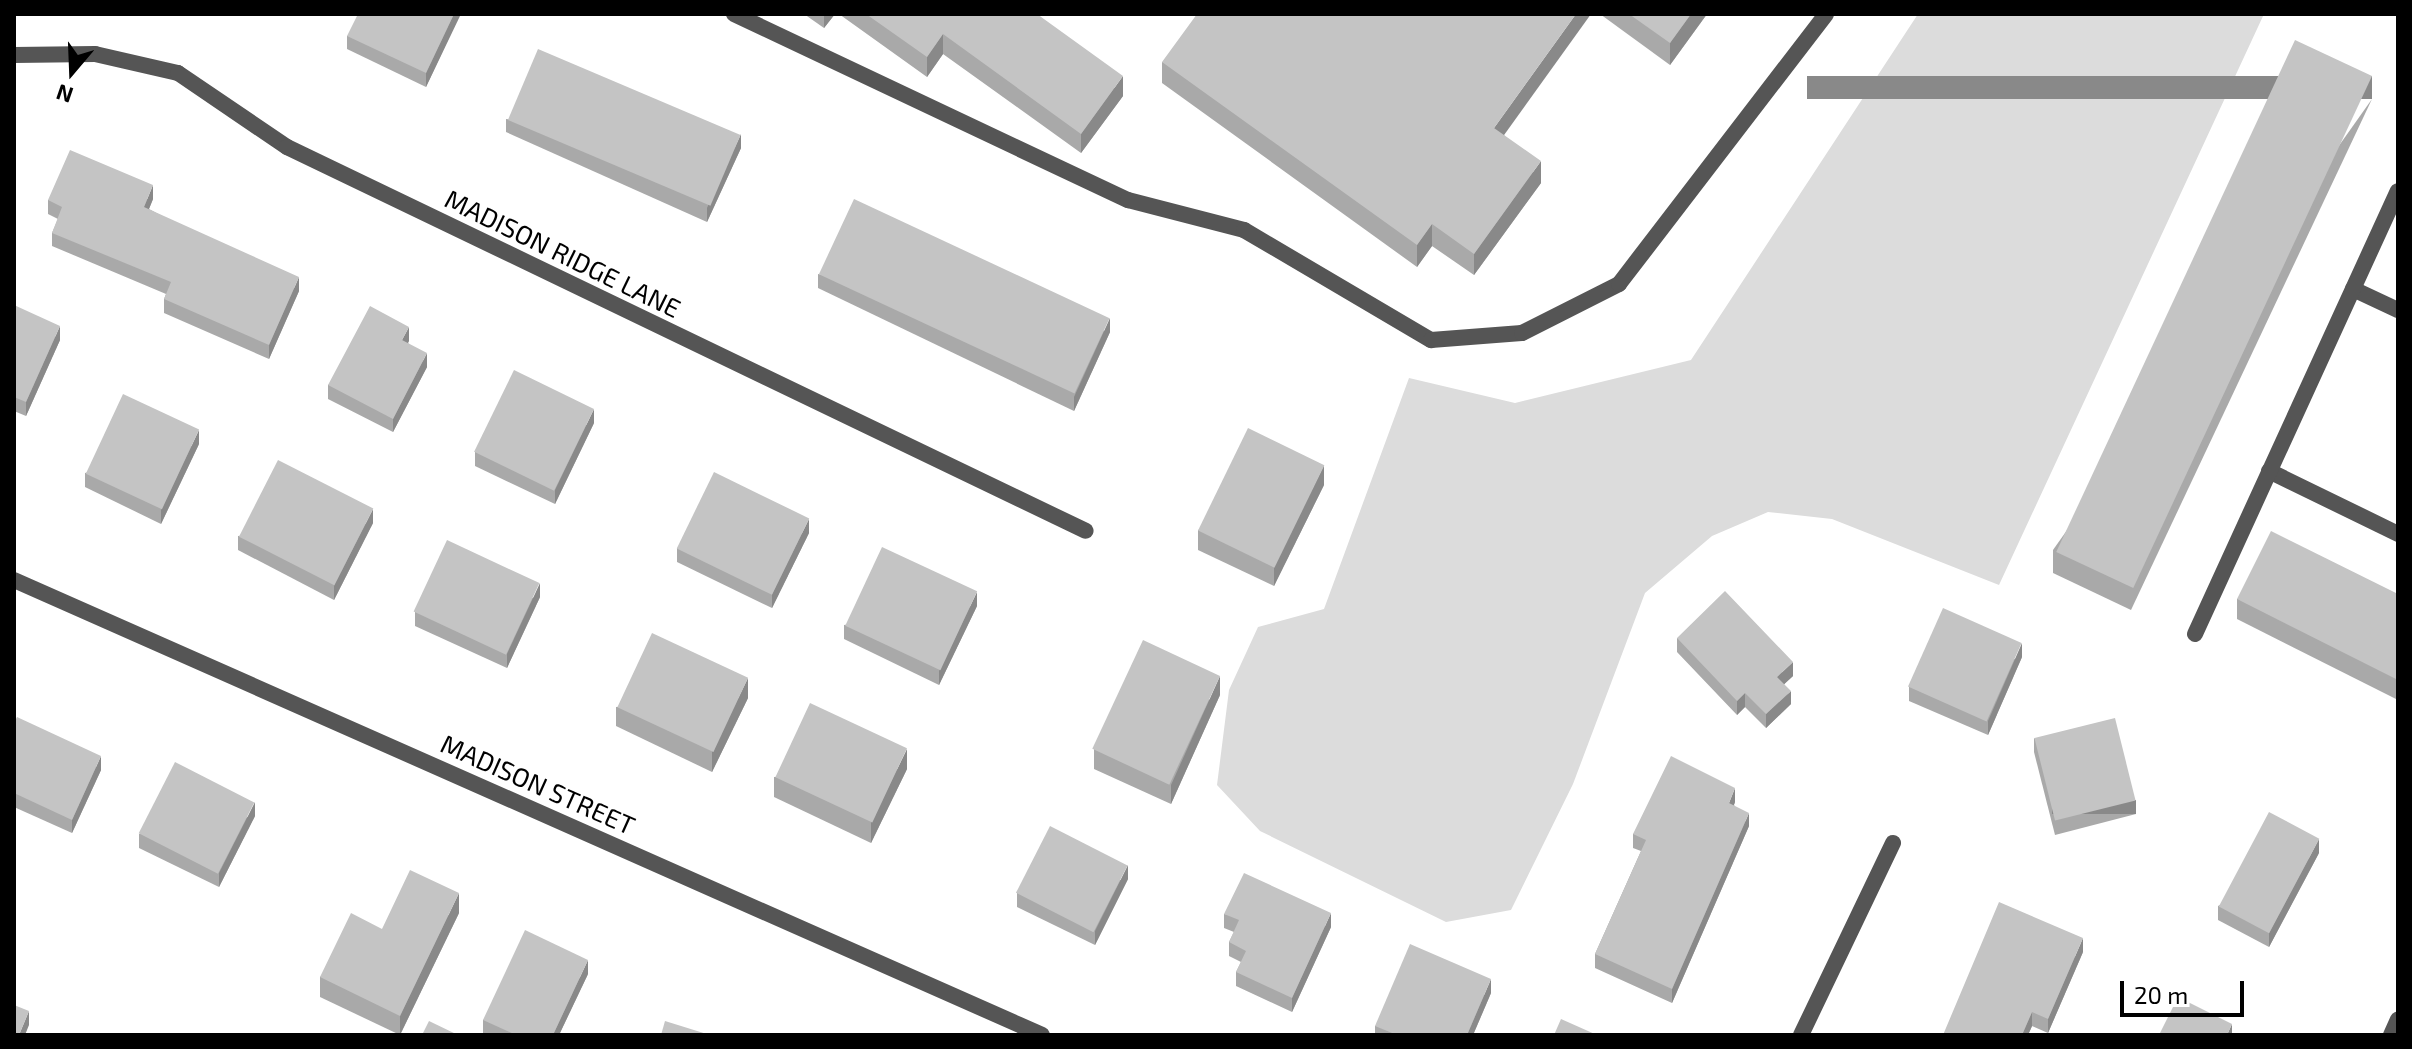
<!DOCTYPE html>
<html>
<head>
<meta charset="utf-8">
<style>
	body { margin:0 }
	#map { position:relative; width:2412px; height:1049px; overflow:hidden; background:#fff; font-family:"Exo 2",sans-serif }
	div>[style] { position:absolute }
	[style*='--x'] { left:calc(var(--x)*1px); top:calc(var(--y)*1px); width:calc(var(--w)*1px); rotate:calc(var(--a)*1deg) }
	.green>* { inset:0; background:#dcdcdc }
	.lane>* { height:16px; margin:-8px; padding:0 8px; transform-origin:8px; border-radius:8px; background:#555 }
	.street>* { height:16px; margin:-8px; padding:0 8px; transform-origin:8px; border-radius:8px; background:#555 }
	.wall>* { inset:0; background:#a9a9a9 }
	.shaded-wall>* { inset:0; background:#898989; transform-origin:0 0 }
	.building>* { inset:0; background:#c4c4c4; transform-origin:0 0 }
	span { translate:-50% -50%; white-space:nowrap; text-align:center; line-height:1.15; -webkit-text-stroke:6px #fff; paint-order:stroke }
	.street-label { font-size:26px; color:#000 }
	.frame { position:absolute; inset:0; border:16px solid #000; pointer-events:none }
	.north { position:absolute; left:32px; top:32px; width:80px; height:80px; -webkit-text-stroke:6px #fff; paint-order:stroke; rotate:199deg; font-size:22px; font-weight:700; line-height:32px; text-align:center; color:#000 }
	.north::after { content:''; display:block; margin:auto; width:28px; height:36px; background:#000; clip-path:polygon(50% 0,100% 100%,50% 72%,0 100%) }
	.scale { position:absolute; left:2120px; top:981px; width:124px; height:36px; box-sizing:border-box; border:4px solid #000; border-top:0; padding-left:10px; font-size:24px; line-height:28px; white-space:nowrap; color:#000; -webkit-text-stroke:6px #fff; paint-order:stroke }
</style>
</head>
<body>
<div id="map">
	<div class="green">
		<i style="clip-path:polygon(1918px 14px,2264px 14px,1999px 585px,1832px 519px,1768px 512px,1712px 536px,1645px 593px,1573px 784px,1511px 910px,1446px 922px,1260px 831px,1217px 785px,1229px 690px,1258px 627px,1324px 609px,1409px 378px,1515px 403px,1691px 360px)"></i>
	</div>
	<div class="lane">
		<i style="--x:734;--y:14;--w:436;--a:25.3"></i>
		<i style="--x:1128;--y:200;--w:120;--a:14.5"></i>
		<i style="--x:1244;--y:230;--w:217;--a:30.5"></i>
		<i style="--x:1431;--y:340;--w:91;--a:-4.4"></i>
		<i style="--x:1522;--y:333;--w:109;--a:-26.8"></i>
		<i style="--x:1619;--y:284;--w:340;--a:-52.5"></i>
		<i style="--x:2353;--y:289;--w:50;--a:25"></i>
		<i style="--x:2269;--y:471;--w:144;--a:26"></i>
		<i style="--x:2195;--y:634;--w:487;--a:-65.4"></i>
	</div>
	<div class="street">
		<i style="--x:14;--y:55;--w:81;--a:-0.7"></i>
		<i style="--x:95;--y:54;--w:85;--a:12.9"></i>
		<i style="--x:178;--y:73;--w:132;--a:34.2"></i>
		<i style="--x:287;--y:147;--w:886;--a:25.67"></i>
		<i style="--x:14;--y:580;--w:1124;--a:23.87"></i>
		<i style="--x:1801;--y:1035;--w:213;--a:-64.4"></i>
		<i style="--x:2391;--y:1035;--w:17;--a:-66"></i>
	</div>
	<div class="wall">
		<i style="clip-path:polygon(460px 14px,426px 87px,347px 49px,347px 36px)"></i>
		<i style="clip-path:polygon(804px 14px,835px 14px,824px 28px)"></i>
		<i style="clip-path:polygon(839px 14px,1037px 14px,1123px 96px,1081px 153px,943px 54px,927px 77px)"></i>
		<i style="clip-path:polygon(1600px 14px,1707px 14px,1670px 65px)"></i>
		<i style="clip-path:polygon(1162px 62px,1504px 135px,1541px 183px,1474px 275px,1432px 246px,1417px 267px,1162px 83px)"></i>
		<i style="clip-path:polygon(2372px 99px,2131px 610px,2053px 573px,2053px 550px)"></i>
		<i style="clip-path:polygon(506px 119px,741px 148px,707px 222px,506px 132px)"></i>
		<i style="clip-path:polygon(153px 199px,149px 209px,299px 291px,269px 359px,164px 313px,164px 299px,166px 294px,52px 246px,52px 233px,58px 219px,48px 214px,48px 200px)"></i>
		<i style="clip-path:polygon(818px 274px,1110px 332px,1074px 411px,818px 288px)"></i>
		<i style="clip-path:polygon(14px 305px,60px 340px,26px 416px,14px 411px)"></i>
		<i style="clip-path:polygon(409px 341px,408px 343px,427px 367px,393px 432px,328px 399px,328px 385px)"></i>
		<i style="clip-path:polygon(594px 423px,555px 504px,475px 466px,475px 452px)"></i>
		<i style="clip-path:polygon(199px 444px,161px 524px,85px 487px,85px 473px)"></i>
		<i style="clip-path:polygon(1324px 485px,1274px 586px,1198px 550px,1198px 530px)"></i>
		<i style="clip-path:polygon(373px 523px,334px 600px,238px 550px,238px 536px)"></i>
		<i style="clip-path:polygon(809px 533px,772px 608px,677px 562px,677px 548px)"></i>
		<i style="clip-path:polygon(2398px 594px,2398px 700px,2237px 619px,2237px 599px)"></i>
		<i style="clip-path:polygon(540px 597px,507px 668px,415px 626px,415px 612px)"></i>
		<i style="clip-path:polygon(977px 606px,939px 685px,844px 639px,844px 625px)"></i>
		<i style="clip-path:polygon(1677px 638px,1793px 676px,1784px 684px,1791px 704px,1766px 728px,1745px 707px,1737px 715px,1677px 652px)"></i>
		<i style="clip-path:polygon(2022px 657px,1988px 735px,1909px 701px,1909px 687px)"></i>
		<i style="clip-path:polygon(1220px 695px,1171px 804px,1094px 769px,1094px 749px)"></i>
		<i style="clip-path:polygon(748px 698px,712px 772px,616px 726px,616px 707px)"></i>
		<i style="clip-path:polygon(14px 723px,101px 770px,72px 833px,14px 807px)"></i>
		<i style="clip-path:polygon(2034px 738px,2136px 814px,2055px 835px,2034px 752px)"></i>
		<i style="clip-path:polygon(907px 769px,871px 843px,774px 797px,774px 777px)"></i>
		<i style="clip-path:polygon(1735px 802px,1734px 805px,1749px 826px,1672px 1003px,1595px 968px,1595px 954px,1641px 851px,1633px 848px,1633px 834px)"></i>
		<i style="clip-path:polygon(255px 816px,219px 887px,139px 848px,139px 834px)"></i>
		<i style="clip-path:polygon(2319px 853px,2269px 947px,2218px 920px,2218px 906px)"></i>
		<i style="clip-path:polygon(1128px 879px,1095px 945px,1017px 907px,1017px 893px)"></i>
		<i style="clip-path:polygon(459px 913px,400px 1035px,320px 997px,320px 977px,382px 929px)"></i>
		<i style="clip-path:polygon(1224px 914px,1331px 927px,1292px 1012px,1236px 986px,1236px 972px,1241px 962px,1229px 956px,1229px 942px,1234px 932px,1224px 928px)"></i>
		<i style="clip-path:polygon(2083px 952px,2048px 1033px,2032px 1026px,2028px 1035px,1943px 1035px)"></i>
		<i style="clip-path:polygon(588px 974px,559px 1035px,486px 1035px,483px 1034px,483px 1020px)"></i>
		<i style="clip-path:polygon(1491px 993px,1473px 1035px,1375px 1035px,1375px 1026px)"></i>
	</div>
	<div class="shaded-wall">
		<i style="clip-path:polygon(454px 14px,460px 14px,460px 16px,426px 87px,426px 73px)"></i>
		<i style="clip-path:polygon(824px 14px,835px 14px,824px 28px)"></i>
		<i style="clip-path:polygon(1576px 14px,1591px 14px,1494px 149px,1494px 128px)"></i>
		<i style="clip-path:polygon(1691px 14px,1707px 14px,1670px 65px,1670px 43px)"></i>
		<i style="clip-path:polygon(943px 34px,943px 54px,927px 77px,927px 57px)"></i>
		<i style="clip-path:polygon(1123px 76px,1123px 96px,1081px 153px,1081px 134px)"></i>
		<i style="left:2372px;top:76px;width:23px;height:565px;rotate:90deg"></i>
		<i style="clip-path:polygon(741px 134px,741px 148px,707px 222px,707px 208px)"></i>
		<i style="clip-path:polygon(1541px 161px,1541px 183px,1474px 275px,1474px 254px)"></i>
		<i style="clip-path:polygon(153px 185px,153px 199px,144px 221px,144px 207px)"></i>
		<i style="clip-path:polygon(1432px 224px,1432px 246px,1417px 267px,1417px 245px)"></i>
		<i style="clip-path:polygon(299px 277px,299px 291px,269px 359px,269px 345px)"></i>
		<i style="clip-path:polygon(1110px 318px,1110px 332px,1074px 411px,1074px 397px)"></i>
		<i style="clip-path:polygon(60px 326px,60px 340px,26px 416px,26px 402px)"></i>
		<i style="clip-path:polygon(409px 327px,409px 341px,402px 354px,402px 340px)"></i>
		<i style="clip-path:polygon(427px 353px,427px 367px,393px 432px,393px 419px)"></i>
		<i style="clip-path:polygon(594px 409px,594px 423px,555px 504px,555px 490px)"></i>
		<i style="clip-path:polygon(199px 430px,199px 444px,161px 524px,161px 510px)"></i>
		<i style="clip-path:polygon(1324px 465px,1324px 485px,1274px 586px,1274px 566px)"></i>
		<i style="clip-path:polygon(373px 509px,373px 523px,334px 600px,334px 586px)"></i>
		<i style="clip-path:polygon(809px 519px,809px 533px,772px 608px,772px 594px)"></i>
		<i style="clip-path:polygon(540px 583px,540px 597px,507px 668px,507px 654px)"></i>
		<i style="clip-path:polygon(977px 592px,977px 606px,939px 685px,939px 671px)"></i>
		<i style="clip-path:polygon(2022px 643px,2022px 657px,1988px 735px,1988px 721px)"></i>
		<i style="clip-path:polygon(1793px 662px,1793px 676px,1777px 691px,1777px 677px)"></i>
		<i style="clip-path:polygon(1220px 676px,1220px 695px,1171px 804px,1171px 785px)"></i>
		<i style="clip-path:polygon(748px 678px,748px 698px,712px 772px,712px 752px)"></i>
		<i style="clip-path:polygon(1791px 691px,1791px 704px,1766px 728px,1766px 714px)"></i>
		<i style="clip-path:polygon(1745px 693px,1745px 707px,1737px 715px,1737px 701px)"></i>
		<i style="clip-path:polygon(907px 749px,907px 769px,871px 843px,871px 823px)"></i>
		<i style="clip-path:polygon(101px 756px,101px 770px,72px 833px,72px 820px)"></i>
		<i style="clip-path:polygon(1735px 788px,1735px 802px,1729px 817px,1729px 803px)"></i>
		<i style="left:2136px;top:800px;width:14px;height:84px;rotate:90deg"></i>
		<i style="clip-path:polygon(255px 802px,255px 816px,219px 887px,219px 873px)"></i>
		<i style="clip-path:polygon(1749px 813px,1749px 826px,1672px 1003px,1672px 989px)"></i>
		<i style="clip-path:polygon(2319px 839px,2319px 853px,2269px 947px,2269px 933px)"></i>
		<i style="clip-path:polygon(1128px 865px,1128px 879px,1095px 945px,1095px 931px)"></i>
		<i style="clip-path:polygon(459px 893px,459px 913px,400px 1035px,400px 1016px)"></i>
		<i style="clip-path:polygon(1331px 913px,1331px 927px,1292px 1012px,1292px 998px)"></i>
		<i style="clip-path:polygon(2083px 938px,2083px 952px,2048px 1033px,2048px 1019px)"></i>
		<i style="clip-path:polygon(588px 960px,588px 974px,559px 1035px,553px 1035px)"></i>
		<i style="clip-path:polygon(1491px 979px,1491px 993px,1473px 1035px,1467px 1035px)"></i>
		<i style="clip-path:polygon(29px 1011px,29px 1025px,25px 1035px,19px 1035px)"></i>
		<i style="clip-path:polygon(2032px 1012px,2032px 1026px,2028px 1035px,2022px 1035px)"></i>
		<i style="clip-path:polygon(2232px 1024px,2232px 1035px,2227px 1035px)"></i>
	</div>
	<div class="building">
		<i style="clip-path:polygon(358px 14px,454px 14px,426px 73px,347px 36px)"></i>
		<i style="clip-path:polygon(866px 14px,1037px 14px,1123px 76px,1081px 134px,943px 34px,927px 57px)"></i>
		<i style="clip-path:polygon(1197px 14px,1576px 14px,1494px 128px,1541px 161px,1474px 254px,1432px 224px,1417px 245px,1162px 62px)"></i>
		<i style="clip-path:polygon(1629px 14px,1691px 14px,1670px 43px)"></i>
		<i style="left:2295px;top:40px;width:85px;height:565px;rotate:25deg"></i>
		<i style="left:538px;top:49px;width:220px;height:77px;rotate:23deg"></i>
		<i style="clip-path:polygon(70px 150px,153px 185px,144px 207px,299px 277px,269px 345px,164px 299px,171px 282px,52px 233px,62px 207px,48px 200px)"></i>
		<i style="left:854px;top:199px;width:282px;height:83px;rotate:25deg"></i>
		<i style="clip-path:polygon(14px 305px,60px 326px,26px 402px,14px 397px)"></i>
		<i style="clip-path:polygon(370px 306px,409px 327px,402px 340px,427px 353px,393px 419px,328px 385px)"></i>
		<i style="left:514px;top:370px;width:89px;height:91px;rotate:26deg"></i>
		<i style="left:123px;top:394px;width:84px;height:88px;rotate:25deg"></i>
		<i style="left:1248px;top:428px;width:85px;height:114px;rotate:26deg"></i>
		<i style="left:278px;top:460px;width:107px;height:86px;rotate:27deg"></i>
		<i style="left:714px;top:472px;width:106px;height:85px;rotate:26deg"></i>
		<i style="clip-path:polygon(2271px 531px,2398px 594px,2398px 680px,2237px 599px)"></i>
		<i style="left:447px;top:540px;width:102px;height:79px;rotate:25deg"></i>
		<i style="left:882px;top:547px;width:105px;height:87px;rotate:25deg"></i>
		<i style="clip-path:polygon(1725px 591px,1793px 662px,1777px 677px,1791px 691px,1766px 714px,1745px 693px,1737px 701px,1677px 638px)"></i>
		<i style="left:1943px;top:608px;width:86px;height:86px;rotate:24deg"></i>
		<i style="left:652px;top:633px;width:106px;height:82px;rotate:25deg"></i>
		<i style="left:1143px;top:640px;width:85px;height:120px;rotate:25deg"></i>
		<i style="left:810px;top:703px;width:107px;height:82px;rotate:25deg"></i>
		<i style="clip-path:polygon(17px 717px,101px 756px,72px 820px,14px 793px,14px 723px)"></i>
		<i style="left:2115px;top:718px;width:85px;height:83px;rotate:76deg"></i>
		<i style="clip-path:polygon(1671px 756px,1735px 788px,1729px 803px,1749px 813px,1672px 989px,1595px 954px,1646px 840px,1633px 834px)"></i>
		<i style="left:175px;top:762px;width:89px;height:80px;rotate:27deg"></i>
		<i style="left:2269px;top:812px;width:57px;height:107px;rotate:28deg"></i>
		<i style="left:1050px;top:826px;width:87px;height:75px;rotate:27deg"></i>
		<i style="clip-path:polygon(410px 870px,459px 893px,400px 1016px,320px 977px,351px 913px,382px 929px)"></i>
		<i style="clip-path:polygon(1244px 873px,1331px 913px,1292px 998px,1236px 972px,1246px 951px,1229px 942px,1239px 920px,1224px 914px)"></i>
		<i style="clip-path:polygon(1999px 902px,2083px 938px,2048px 1019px,2032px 1012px,2022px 1035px,1943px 1035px)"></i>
		<i style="clip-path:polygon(525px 930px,588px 960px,553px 1035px,516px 1035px,483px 1020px)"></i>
		<i style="clip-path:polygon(1410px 944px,1491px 979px,1467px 1035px,1397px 1035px,1375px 1026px)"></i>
		<i style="clip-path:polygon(2178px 997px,2232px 1024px,2227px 1035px,2159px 1035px)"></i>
		<i style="clip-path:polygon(14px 1005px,29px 1011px,19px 1035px,14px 1035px)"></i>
		<i style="clip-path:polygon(1561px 1019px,1597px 1035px,1554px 1035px)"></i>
		<i style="clip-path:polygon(429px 1021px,458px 1035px,422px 1035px)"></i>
		<i style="clip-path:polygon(665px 1021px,710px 1035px,661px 1035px)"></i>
	</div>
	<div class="street-label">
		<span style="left:563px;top:253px;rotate:26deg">MADISON RIDGE LANE</span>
		<span style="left:538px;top:784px;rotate:24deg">MADISON STREET</span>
	</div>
	<div class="frame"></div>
	<div class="north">N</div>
	<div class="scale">20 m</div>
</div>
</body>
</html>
